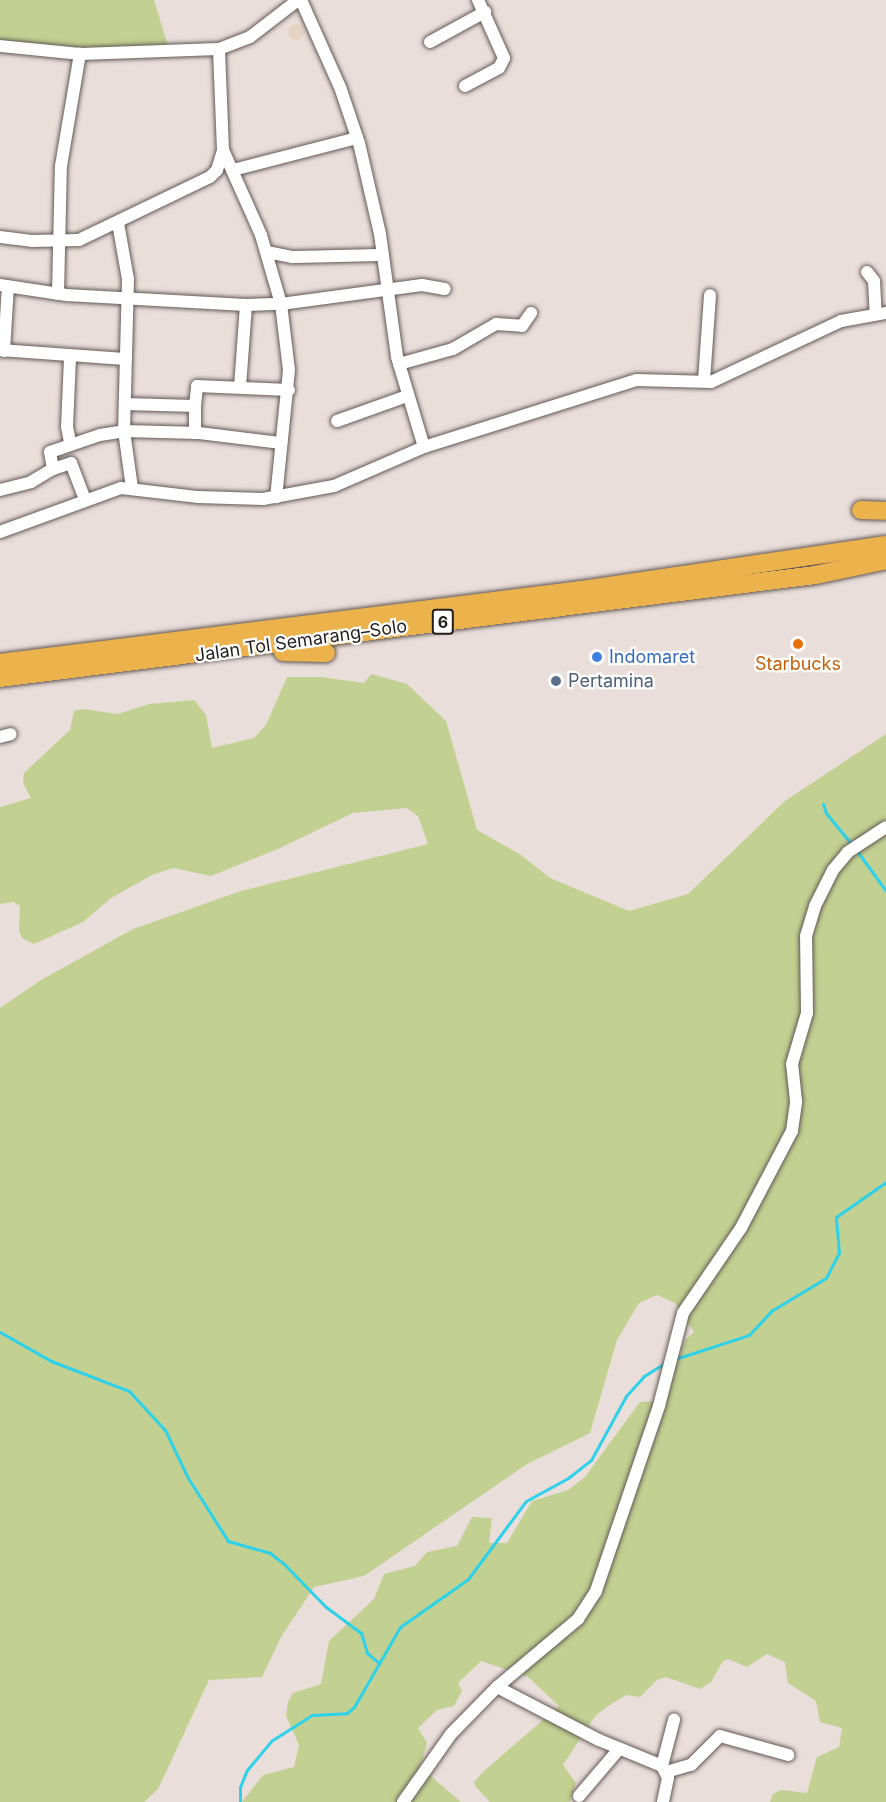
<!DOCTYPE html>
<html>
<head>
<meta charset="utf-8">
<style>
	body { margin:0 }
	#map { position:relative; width:886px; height:1802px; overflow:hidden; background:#eadeda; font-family:Inter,sans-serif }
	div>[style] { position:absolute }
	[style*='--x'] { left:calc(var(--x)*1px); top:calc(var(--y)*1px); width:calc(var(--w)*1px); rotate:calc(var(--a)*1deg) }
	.commercial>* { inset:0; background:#e6d4c3 }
	.round { border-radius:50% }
	.green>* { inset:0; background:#c2d091 }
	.stream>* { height:3px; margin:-1.5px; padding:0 1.5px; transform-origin:1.5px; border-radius:1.5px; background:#2dd2ea }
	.roads { filter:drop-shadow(0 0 2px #635955) drop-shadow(0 0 2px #635955) }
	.minor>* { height:12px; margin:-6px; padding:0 6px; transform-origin:6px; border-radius:6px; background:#fff }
	.highway>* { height:18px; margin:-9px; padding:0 9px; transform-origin:9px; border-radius:9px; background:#ecb34d }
	.dots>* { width:16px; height:16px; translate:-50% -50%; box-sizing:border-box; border:3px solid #fff; border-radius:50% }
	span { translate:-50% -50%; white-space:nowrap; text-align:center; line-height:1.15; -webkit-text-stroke:4.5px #fff; paint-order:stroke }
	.shield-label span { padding:2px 4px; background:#fff; border:2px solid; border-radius:4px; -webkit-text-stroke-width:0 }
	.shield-label { font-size:16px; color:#231e1d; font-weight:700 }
	.street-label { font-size:18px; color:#231e1d }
	.shop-label { font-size:18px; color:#366cbe }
	.left { translate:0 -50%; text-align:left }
	.food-label { font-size:18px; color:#c56008 }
	.service-label { font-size:18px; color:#4e5e75 }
</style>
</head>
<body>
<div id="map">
	<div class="commercial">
		<i class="round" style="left:288px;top:24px;width:16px;height:16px"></i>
	</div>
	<div class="green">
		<i style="clip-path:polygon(0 0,154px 0,168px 46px,84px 52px,0 45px)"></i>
		<i style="clip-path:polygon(371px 674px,407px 684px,446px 721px,477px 830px,521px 855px,550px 878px,629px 911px,688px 894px,785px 801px,886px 734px,886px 1802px,770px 1802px,773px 1794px,781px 1790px,807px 1793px,817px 1757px,839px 1747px,842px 1728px,820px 1722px,816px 1701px,788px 1683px,785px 1662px,767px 1654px,747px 1667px,728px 1659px,723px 1661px,711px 1682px,700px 1689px,666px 1677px,657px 1680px,640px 1697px,626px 1695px,608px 1706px,595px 1716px,563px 1765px,576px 1783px,570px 1802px,490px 1802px,476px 1787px,474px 1782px,483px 1772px,559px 1706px,528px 1677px,481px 1661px,458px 1683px,462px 1691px,454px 1706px,437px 1710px,418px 1728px,427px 1743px,420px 1767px,461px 1802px,242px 1802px,263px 1775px,294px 1767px,299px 1745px,286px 1716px,288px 1702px,293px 1693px,321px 1684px,329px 1641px,374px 1599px,384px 1574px,415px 1566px,427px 1552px,457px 1546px,472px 1517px,492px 1518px,489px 1543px,507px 1543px,532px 1501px,568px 1490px,585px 1477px,640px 1402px,663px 1401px,685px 1340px,694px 1332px,675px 1303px,657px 1295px,639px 1303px,617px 1340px,590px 1433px,527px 1464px,364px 1576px,314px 1587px,281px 1637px,262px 1677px,209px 1680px,158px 1789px,144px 1802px,0 1802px,0 1008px,41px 980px,133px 929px,241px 891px,428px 844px,418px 816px,407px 808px,353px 813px,280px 848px,211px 876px,173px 868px,152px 875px,111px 898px,83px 922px,34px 944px,22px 938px,19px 931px,20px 906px,13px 902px,0 904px,0 807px,31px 798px,23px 783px,24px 773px,70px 730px,74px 711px,83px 709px,118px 714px,149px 704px,194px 700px,206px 715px,212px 748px,254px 738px,266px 725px,287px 677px,321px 677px,364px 683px)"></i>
	</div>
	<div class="stream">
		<i style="--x:823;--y:804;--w:9;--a:72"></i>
		<i style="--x:826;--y:813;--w:43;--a:50.7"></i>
		<i style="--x:857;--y:851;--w:49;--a:54.1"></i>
		<i style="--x:0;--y:1332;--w:59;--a:29.6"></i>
		<i style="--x:51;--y:1361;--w:84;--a:21"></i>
		<i style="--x:129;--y:1391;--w:53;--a:47.3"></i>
		<i style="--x:165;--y:1430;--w:53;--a:64.4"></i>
		<i style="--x:188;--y:1478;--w:75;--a:57.6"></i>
		<i style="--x:228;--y:1541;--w:44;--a:15.9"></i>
		<i style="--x:270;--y:1553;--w:18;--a:38"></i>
		<i style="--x:284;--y:1564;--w:60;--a:45.7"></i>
		<i style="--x:326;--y:1607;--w:44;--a:36.6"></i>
		<i style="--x:361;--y:1633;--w:21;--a:73"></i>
		<i style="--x:367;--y:1653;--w:16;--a:40"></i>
		<i style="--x:675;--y:1359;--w:78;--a:-18"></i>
		<i style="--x:749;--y:1335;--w:33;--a:-47"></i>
		<i style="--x:771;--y:1311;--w:64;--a:-31"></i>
		<i style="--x:826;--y:1278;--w:28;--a:-63"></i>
		<i style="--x:839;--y:1253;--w:36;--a:-95"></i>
		<i style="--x:836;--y:1217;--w:61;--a:-35"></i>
		<i style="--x:240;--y:1802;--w:15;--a:-90"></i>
		<i style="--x:240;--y:1787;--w:18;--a:-68"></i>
		<i style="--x:247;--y:1770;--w:38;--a:-50"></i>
		<i style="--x:271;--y:1741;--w:49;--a:-32.4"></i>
		<i style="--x:312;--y:1715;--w:35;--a:-3"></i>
		<i style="--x:347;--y:1713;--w:9;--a:-41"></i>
		<i style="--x:354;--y:1707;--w:92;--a:-60.1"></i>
		<i style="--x:400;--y:1627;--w:83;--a:-35.2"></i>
		<i style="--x:468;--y:1579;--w:97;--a:-53.4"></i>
		<i style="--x:526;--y:1501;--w:48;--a:-28.7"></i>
		<i style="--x:568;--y:1478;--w:29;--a:-38"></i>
		<i style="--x:591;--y:1460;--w:73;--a:-61.3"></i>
		<i style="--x:626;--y:1396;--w:27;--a:-48"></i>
		<i style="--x:644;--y:1376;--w:26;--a:-32"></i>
	</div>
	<div class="roads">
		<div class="minor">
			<i style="--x:301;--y:0;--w:95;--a:65.9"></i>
			<i style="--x:340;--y:87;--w:59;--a:71.3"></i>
			<i style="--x:359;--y:143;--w:93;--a:77"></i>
			<i style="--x:380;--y:234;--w:124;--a:82.1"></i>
			<i style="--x:397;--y:357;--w:94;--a:73.3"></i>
			<i style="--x:430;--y:42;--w:63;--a:-28.6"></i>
			<i style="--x:0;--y:46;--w:80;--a:5.7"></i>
			<i style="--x:465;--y:86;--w:38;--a:-28"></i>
			<i style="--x:499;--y:68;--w:11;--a:-63"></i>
			<i style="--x:504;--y:58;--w:64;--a:-114.1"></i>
			<i style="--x:223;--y:150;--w:93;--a:65.9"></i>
			<i style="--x:261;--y:235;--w:72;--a:73.8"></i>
			<i style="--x:281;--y:304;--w:66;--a:83.1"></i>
			<i style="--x:289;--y:370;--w:128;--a:95.8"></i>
			<i style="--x:233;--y:170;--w:128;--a:-14.5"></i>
			<i style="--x:118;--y:223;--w:57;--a:79.9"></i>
			<i style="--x:128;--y:279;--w:152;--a:91.5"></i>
			<i style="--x:124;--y:431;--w:58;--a:82"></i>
			<i style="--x:0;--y:237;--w:32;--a:7"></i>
			<i style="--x:32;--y:241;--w:47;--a:-1.2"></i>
			<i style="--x:79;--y:240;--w:145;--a:-25.7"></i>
			<i style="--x:210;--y:177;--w:10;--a:-45"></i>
			<i style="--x:217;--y:170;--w:21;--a:-73"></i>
			<i style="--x:223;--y:150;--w:101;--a:-92.3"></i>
			<i style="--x:219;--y:49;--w:33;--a:-21"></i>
			<i style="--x:250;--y:37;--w:61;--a:-37.6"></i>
			<i style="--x:267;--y:252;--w:25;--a:11"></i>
			<i style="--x:292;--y:257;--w:91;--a:-1.3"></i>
			<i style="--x:867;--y:272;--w:11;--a:52"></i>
			<i style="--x:874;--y:281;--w:33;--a:87"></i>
			<i style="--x:0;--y:285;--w:67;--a:8.6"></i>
			<i style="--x:66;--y:295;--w:180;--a:3.2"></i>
			<i style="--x:246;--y:305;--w:35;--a:-2"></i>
			<i style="--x:281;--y:304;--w:142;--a:-7.7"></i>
			<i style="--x:422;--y:285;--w:23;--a:10"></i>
			<i style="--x:58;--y:294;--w:128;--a:-88.7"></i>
			<i style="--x:61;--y:166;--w:114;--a:-80.4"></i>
			<i style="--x:80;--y:54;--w:139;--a:-2.1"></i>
			<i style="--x:0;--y:350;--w:125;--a:4.1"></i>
			<i style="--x:4;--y:351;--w:65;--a:-86.5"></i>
			<i style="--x:399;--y:364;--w:56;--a:-15.5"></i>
			<i style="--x:453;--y:349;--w:50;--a:-30.2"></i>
			<i style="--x:496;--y:324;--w:26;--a:4"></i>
			<i style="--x:522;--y:326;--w:16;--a:-55"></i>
			<i style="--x:704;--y:381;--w:86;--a:-86"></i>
			<i style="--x:240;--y:387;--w:82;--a:-85.8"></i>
			<i style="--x:125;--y:404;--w:70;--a:1.6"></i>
			<i style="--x:195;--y:406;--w:20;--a:-84"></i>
			<i style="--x:197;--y:386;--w:92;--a:2.5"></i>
			<i style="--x:195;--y:406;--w:27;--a:90"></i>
			<i style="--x:337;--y:421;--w:74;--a:-19.7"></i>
			<i style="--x:70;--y:442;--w:15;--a:-101"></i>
			<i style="--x:67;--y:427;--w:70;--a:-87.5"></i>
			<i style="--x:53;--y:469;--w:19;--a:-18"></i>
			<i style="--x:71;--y:463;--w:39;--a:69"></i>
			<i style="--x:0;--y:490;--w:32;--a:-14"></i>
			<i style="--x:31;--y:482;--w:26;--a:-31"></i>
			<i style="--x:53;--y:469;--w:17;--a:-100"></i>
			<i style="--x:50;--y:452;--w:53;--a:-18.8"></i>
			<i style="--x:100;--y:435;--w:24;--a:-9"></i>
			<i style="--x:124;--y:431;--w:75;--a:1.5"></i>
			<i style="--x:199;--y:433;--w:83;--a:7"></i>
			<i style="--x:0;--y:532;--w:129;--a:-20"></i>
			<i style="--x:121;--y:488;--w:78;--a:6.7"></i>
			<i style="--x:198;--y:497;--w:65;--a:1.8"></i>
			<i style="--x:263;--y:499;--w:72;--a:-10.4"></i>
			<i style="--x:334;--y:486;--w:98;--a:-23.4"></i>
			<i style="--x:424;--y:447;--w:222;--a:-17.5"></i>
			<i style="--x:636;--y:380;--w:75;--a:1.5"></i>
			<i style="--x:711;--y:382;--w:144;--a:-25.1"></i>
			<i style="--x:841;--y:321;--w:46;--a:-10.1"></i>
			<i style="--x:0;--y:737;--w:11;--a:-15"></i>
			<i style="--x:497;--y:1687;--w:115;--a:27.5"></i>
			<i style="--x:599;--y:1740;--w:68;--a:22.4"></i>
			<i style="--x:662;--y:1766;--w:13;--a:63"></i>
			<i style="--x:668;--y:1778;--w:25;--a:102"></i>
			<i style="--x:662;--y:1766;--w:48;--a:-75.4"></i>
			<i style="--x:666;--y:1772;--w:26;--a:-16"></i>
			<i style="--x:691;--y:1765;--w:41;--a:-45"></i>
			<i style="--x:720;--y:1736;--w:71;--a:15.6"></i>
			<i style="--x:579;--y:1796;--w:62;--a:-49.6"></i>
			<i style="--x:403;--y:1802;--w:83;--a:-54.8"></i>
			<i style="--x:451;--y:1734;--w:66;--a:-45.6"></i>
			<i style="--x:497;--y:1687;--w:106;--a:-40"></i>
			<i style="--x:578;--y:1619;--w:33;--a:-57"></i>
			<i style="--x:596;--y:1591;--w:195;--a:-71.2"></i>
			<i style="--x:659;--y:1406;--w:96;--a:-75.5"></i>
			<i style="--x:683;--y:1313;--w:103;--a:-55.7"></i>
			<i style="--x:741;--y:1228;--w:110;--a:-62.3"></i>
			<i style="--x:792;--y:1131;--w:30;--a:-82"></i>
			<i style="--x:796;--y:1101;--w:37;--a:-96"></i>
			<i style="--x:792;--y:1064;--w:53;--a:-73.6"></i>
			<i style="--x:807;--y:1013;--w:77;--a:-90.7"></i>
			<i style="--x:806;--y:936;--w:31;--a:-73"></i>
			<i style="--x:815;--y:906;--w:40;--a:-63.4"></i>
			<i style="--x:833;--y:870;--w:23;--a:-50"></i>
			<i style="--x:848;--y:852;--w:45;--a:-33.3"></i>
		</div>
		<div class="highway">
			<i style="--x:861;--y:510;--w:25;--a:2"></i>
			<i style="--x:283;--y:652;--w:43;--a:1.3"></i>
			<i style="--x:0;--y:663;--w:586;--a:-7.16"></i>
			<i style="--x:581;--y:590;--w:308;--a:-8.4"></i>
			<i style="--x:0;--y:678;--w:821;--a:-7.2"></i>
			<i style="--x:815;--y:575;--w:73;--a:-11.9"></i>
		</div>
	</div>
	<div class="dots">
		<i style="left:798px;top:644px;background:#e8710a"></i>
		<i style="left:597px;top:657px;background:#3f7fe0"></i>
		<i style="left:556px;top:681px;background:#5c6f8a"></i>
	</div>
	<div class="shield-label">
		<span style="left:443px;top:622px">6</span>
	</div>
	<div class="street-label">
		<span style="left:301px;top:641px;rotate:-8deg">Jalan Tol Semarang–Solo</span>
	</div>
	<div class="shop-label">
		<span class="left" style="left:609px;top:657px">Indomaret</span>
	</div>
	<div class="food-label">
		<span style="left:798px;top:664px">Starbucks</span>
	</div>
	<div class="service-label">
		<span class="left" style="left:568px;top:681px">Pertamina</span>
	</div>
</div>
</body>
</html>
